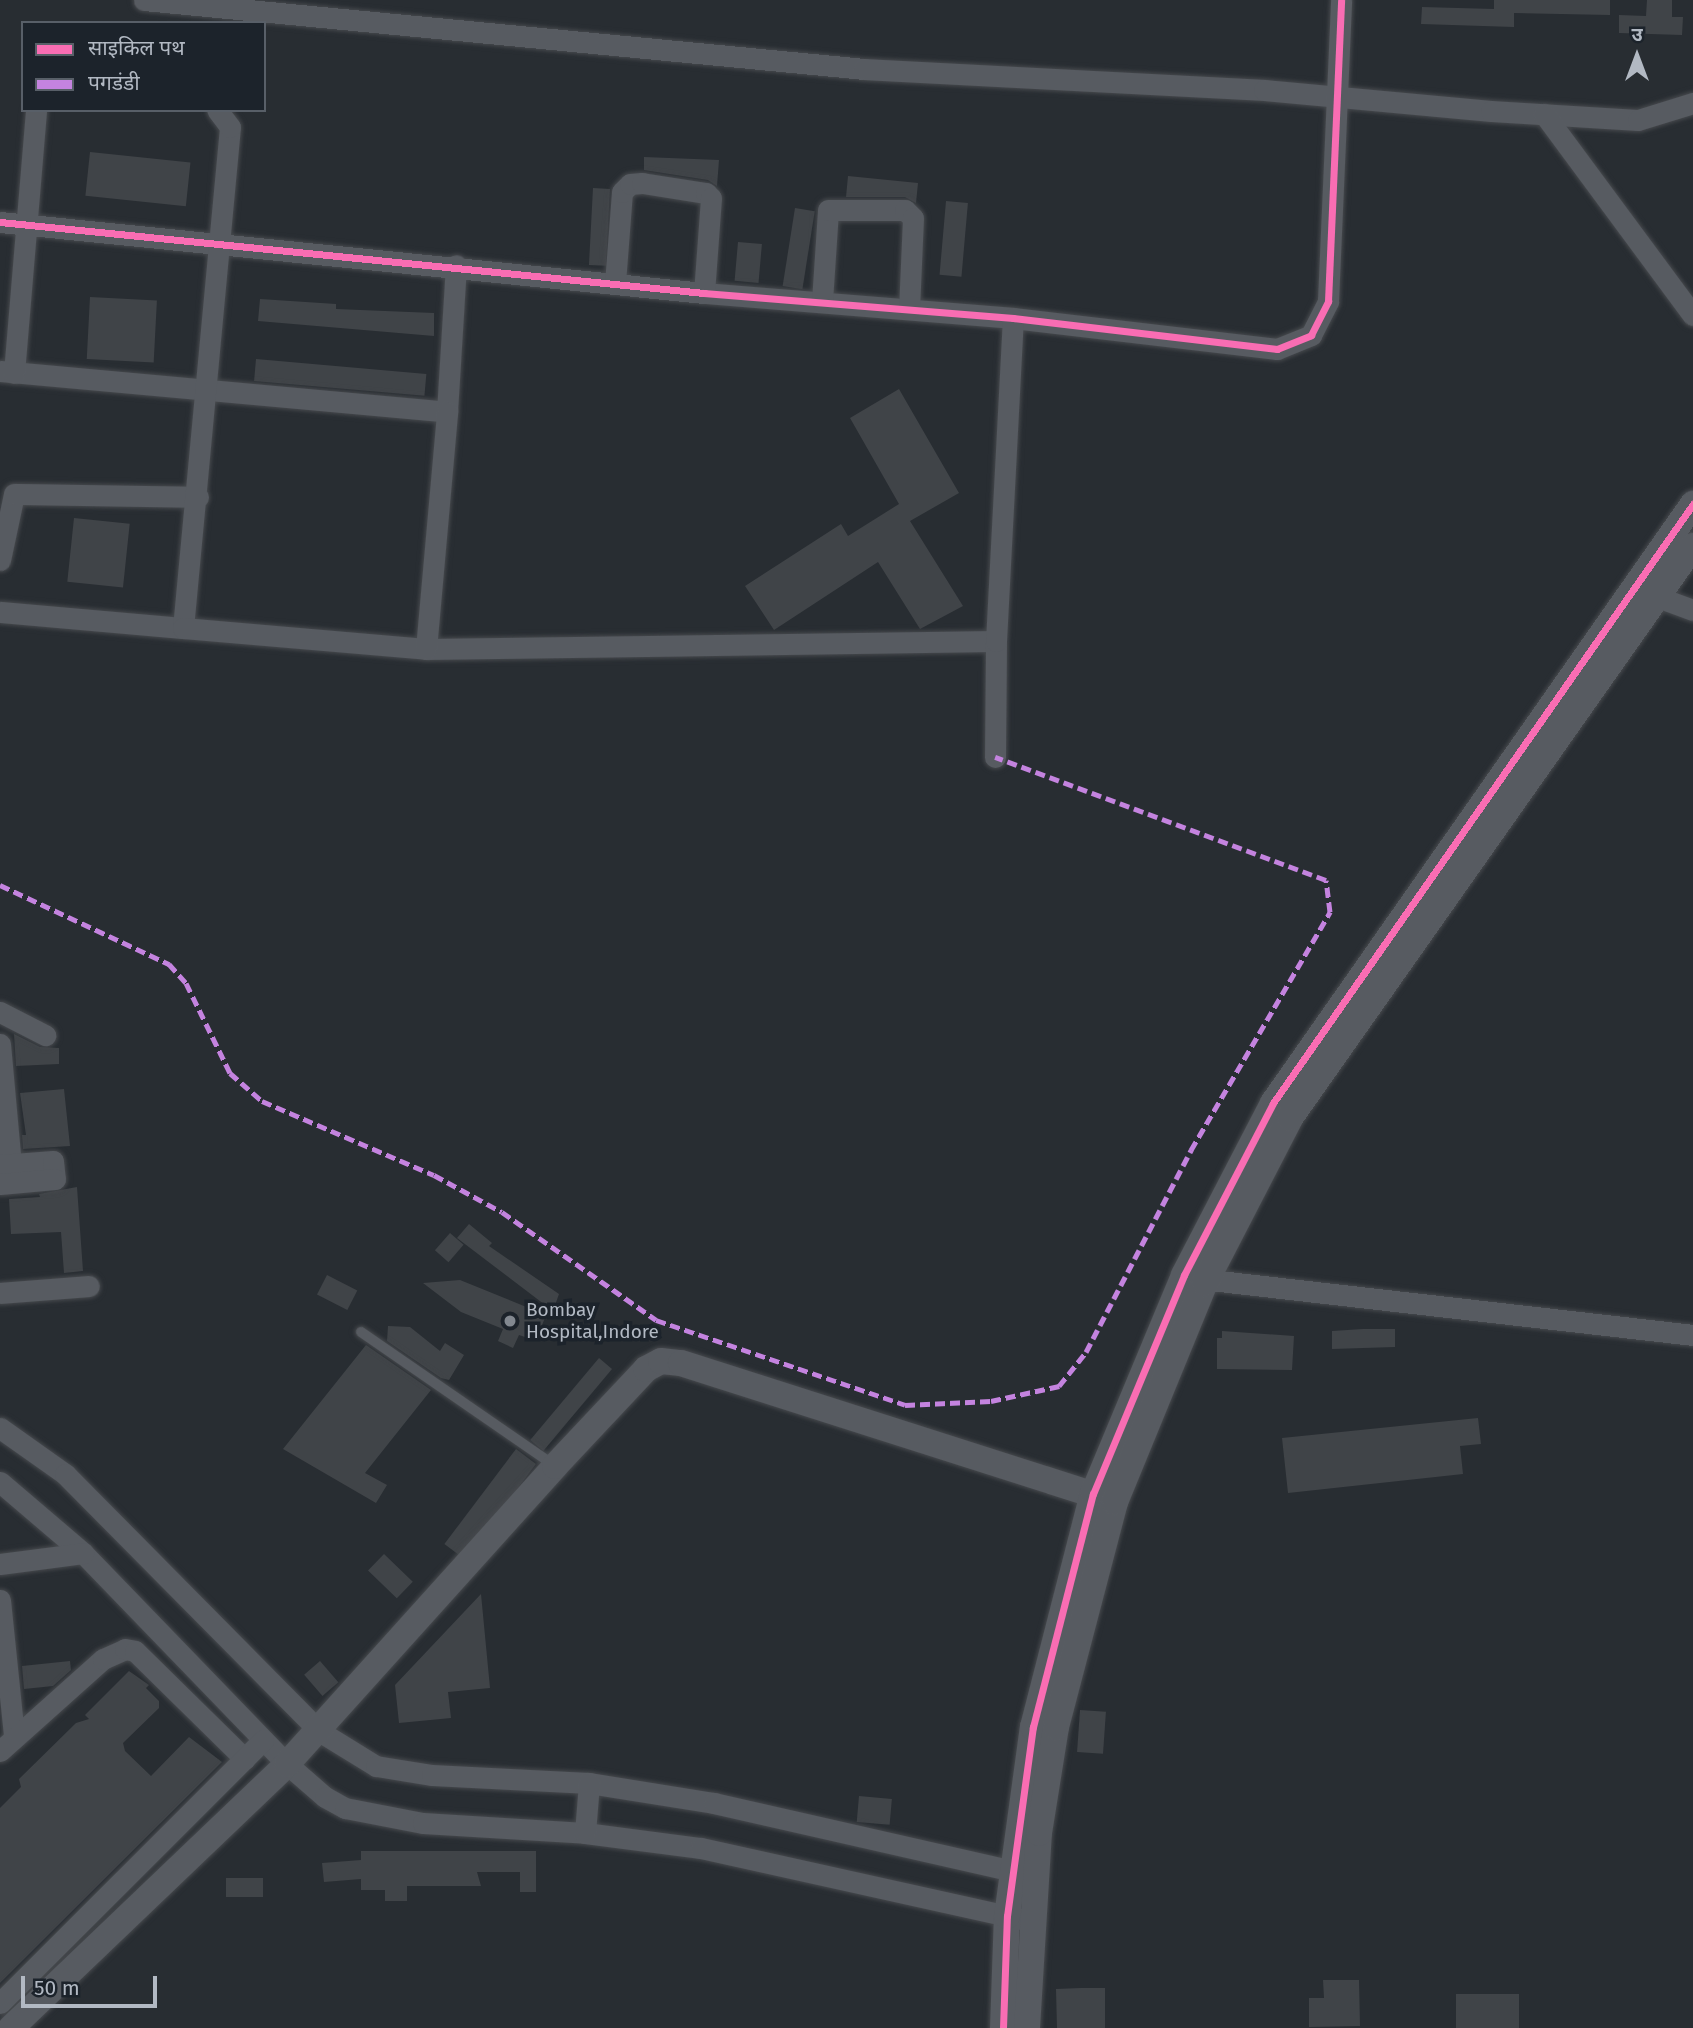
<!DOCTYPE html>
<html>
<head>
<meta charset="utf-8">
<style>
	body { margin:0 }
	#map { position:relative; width:1693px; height:2028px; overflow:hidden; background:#282d32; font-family:"Fira Sans","Noto Sans Devanagari",sans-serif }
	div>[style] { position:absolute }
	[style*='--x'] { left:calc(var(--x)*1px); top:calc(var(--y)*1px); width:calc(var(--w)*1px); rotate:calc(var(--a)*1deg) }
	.building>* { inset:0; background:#404448; transform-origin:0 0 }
	.roads { filter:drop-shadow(0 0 2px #46494d) drop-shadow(0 0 2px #46494d) }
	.service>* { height:10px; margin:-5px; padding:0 5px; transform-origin:5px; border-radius:5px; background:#575b61 }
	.minor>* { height:21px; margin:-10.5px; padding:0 10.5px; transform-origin:10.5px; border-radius:10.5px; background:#575b61 }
	.tertiary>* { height:26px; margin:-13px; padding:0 13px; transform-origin:13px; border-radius:13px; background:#575b61 }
	.quiet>* { height:5px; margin-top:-2.5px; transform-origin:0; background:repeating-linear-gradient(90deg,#c483df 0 10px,transparent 0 15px) }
	.cycleway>* { height:7px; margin:-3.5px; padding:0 3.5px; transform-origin:3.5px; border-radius:3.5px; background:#f96db3 }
	.dots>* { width:19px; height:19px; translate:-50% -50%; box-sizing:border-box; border:4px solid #1c232b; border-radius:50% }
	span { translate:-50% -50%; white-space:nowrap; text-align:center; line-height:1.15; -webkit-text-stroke:7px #1c232b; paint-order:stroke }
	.poi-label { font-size:19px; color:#b2b9c3 }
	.left { translate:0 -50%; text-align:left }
	.legend { position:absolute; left:21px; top:21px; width:245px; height:91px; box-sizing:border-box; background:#1c232b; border:2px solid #585f68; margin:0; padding:9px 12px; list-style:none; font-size:21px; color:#b2b9c3 }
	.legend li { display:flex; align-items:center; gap:14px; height:35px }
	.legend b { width:35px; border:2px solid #585f68 }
	.north { position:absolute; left:1602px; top:21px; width:70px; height:70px; -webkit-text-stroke:5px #1c232b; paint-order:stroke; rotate:0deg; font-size:19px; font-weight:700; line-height:28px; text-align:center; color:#b2b9c3 }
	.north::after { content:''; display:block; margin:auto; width:24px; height:32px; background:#b2b9c3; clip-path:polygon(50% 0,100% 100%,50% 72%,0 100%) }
	.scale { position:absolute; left:21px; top:1976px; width:136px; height:32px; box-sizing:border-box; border:4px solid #b2b9c3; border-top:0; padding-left:9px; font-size:21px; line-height:24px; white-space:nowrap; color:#b2b9c3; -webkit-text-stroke:5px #1c232b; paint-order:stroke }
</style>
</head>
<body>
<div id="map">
	<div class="building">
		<i style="clip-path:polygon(1494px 0,1610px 0,1610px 15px,1514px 13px,1514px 27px,1421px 24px,1422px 7px,1494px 9px)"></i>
		<i style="clip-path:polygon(1647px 0,1672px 0,1672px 17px,1683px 17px,1682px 35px,1619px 33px,1619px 15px,1646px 16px)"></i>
		<i style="left:90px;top:152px;width:101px;height:44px;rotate:6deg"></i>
		<i style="clip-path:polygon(644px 157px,719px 160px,717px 186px,708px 180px,644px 170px)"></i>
		<i style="clip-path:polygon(848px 176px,918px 183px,916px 203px,905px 197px,846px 197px)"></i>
		<i style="left:593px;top:188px;width:17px;height:77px;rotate:3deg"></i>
		<i style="left:946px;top:201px;width:22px;height:74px;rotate:5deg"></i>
		<i style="left:795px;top:208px;width:20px;height:79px;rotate:9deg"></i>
		<i style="left:738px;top:242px;width:24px;height:39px;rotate:5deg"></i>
		<i style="left:90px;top:297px;width:67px;height:62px;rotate:3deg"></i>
		<i style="clip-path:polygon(260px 299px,336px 304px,336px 309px,434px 313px,434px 336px,258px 321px)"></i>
		<i style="left:256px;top:359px;width:171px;height:22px;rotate:5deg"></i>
		<i style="clip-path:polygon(899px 389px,959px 493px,910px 521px,963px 606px,920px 629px,878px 562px,774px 630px,745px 586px,841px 524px,848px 536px,899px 504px,850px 418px)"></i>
		<i style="left:74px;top:518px;width:56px;height:64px;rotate:6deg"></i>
		<i style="clip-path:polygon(14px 1034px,40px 1047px,59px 1048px,59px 1064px,16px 1066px)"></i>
		<i style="clip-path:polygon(64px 1089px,70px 1146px,23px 1149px,22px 1135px,26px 1135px,20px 1093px)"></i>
		<i style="clip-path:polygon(77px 1187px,83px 1271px,64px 1273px,61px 1232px,11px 1234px,9px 1199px,40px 1197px,39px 1194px)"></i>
		<i style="clip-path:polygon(469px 1224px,492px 1243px,489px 1246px,559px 1294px,553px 1311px,457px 1238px)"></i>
		<i style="left:450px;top:1233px;width:18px;height:23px;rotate:41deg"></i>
		<i style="left:327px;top:1275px;width:34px;height:22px;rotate:27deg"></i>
		<i style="clip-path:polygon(460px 1280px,546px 1315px,539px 1333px,531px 1330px,528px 1338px,519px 1335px,513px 1348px,498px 1341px,503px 1329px,461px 1312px,423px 1283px)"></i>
		<i style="clip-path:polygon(388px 1326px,410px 1327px,440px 1351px,445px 1343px,464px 1355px,449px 1380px,441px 1378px,387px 1341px)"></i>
		<i style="clip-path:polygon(1363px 1329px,1395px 1329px,1395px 1347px,1332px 1349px,1332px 1331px)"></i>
		<i style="clip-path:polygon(1222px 1331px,1294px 1336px,1292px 1370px,1217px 1369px,1217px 1338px,1222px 1338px)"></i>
		<i style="clip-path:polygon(366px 1345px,431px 1390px,365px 1473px,387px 1485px,376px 1503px,283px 1449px)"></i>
		<i style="left:599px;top:1358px;width:17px;height:107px;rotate:40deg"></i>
		<i style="clip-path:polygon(1478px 1418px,1481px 1444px,1460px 1446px,1463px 1474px,1288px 1493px,1282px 1438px)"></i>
		<i style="left:516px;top:1449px;width:25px;height:119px;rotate:37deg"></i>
		<i style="left:384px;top:1554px;width:40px;height:23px;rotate:44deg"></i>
		<i style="clip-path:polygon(481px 1594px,490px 1688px,448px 1692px,451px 1718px,399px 1723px,395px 1685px)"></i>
		<i style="clip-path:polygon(70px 1661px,71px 1670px,53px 1686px,24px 1689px,22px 1666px)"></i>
		<i style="left:320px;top:1661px;width:28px;height:21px;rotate:49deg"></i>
		<i style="clip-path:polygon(129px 1671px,149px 1685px,146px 1688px,159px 1701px,159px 1708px,123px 1743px,125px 1751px,151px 1776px,189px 1737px,222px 1762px,0 1983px,0 1808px,21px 1787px,19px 1779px,76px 1723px,89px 1719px,85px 1715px)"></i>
		<i style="left:1080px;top:1710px;width:26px;height:42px;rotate:4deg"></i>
		<i style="left:859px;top:1796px;width:33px;height:26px;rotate:5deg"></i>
		<i style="clip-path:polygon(361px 1851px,536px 1851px,536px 1892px,520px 1892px,520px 1872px,477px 1872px,481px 1886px,407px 1886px,407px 1901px,385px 1901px,385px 1890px,361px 1890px,361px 1879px,324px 1882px,322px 1863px,361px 1860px)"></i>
		<i style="left:263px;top:1878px;width:19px;height:37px;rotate:90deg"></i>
		<i style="clip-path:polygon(1323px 1980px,1359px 1980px,1360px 2026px,1309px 2027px,1309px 1998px,1324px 1998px)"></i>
		<i style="clip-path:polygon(1081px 1988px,1105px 1988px,1105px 2028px,1057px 2028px,1056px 1989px)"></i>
		<i style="left:1456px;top:1994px;width:63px;height:34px"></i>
	</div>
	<div class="roads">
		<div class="service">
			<i style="--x:361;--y:1332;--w:236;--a:34.6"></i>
		</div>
		<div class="minor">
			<i style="--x:144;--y:0;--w:723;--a:5.47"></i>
			<i style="--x:864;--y:69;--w:401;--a:3"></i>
			<i style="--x:1264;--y:90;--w:228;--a:5.3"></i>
			<i style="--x:1491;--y:111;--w:147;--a:3.5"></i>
			<i style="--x:1638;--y:120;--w:58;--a:-17.2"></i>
			<i style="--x:1544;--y:114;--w:250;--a:53.5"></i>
			<i style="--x:0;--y:222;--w:708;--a:5.76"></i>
			<i style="--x:704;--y:293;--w:310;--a:4.6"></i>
			<i style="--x:1013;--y:318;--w:266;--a:6.7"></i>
			<i style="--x:1277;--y:349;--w:37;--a:-22"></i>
			<i style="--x:1311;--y:335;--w:38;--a:-63"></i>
			<i style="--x:1328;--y:301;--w:301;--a:-87.5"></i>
			<i style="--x:615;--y:283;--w:91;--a:-85.6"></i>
			<i style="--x:622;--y:192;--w:11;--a:-45"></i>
			<i style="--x:630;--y:184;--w:12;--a:-5"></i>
			<i style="--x:642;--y:183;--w:65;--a:8.9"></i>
			<i style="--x:706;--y:193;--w:7;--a:45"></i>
			<i style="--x:711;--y:198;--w:95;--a:94.2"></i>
			<i style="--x:822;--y:301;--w:91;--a:-86.2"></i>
			<i style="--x:828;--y:210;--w:77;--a:0"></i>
			<i style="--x:905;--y:210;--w:11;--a:45"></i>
			<i style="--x:913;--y:218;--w:91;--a:92.5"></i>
			<i style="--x:0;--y:371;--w:449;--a:5.2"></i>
			<i style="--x:447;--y:412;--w:147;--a:-86.5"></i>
			<i style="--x:14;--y:373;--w:264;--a:-85.2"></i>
			<i style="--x:0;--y:560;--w:67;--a:-78"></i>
			<i style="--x:14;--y:494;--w:184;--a:0.9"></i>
			<i style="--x:1644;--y:592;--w:52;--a:20.2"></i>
			<i style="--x:0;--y:612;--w:184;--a:5"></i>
			<i style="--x:183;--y:628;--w:503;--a:-84.64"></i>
			<i style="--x:230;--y:127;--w:21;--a:-127"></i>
			<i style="--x:183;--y:628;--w:244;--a:4.9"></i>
			<i style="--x:426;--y:649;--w:570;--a:-0.8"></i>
			<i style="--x:426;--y:649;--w:238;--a:-84.9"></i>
			<i style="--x:995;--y:757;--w:116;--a:-89.5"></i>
			<i style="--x:996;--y:641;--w:323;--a:-87"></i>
			<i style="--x:0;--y:1012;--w:51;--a:27.1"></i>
			<i style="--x:0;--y:1044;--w:121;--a:84.8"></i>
			<i style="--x:0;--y:1165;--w:53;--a:-4.3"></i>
			<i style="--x:53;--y:1161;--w:18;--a:84"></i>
			<i style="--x:55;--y:1179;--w:55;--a:174.8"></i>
			<i style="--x:1193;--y:1278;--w:503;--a:6.5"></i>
			<i style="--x:0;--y:1293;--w:89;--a:-4.5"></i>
			<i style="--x:0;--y:1428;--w:80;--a:35.3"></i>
			<i style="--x:65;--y:1474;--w:361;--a:45.3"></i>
			<i style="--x:319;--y:1731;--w:67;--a:31.6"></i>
			<i style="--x:376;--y:1766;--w:57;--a:9.1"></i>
			<i style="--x:432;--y:1775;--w:157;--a:2.9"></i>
			<i style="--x:589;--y:1783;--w:127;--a:9.1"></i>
			<i style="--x:714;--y:1803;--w:321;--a:12.8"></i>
			<i style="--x:0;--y:1482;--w:109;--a:40.5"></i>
			<i style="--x:83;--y:1553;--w:293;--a:46"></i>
			<i style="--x:287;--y:1764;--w:50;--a:41"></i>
			<i style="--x:325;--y:1797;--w:23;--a:29"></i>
			<i style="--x:345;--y:1808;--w:79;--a:10.9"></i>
			<i style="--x:423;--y:1823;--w:162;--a:3.5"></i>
			<i style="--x:585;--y:1833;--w:117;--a:7.4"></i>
			<i style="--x:701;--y:1848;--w:329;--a:12.5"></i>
			<i style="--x:0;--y:1564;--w:84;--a:-7.5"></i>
			<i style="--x:0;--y:1600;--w:137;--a:84.1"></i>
			<i style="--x:0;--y:1751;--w:138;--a:-41.8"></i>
			<i style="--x:103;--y:1659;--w:24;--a:-24"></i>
			<i style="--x:125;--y:1649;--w:10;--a:11"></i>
			<i style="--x:135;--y:1651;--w:154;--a:44.5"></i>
			<i style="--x:585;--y:1833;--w:50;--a:-85.4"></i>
			<i style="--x:0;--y:2003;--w:372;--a:-45"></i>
		</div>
		<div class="tertiary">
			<i style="--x:11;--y:2028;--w:382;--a:-43.7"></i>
			<i style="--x:287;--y:1764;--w:401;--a:-48"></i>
			<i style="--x:555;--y:1466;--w:133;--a:-46.8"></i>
			<i style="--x:646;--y:1369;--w:17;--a:-28"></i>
			<i style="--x:661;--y:1361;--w:20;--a:6"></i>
			<i style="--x:681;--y:1363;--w:450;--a:17.7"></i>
			<i style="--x:1003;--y:2028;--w:112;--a:-88"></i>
			<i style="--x:1007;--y:1916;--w:191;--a:-82.2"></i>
			<i style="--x:1033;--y:1727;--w:241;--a:-75.6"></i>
			<i style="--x:1093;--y:1494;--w:237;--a:-67.4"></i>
			<i style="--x:1184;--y:1275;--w:194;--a:-62.6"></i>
			<i style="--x:1273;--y:1103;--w:732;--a:-54.96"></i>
			<i style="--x:1027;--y:2028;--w:195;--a:-86.5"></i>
			<i style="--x:1039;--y:1833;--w:107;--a:-80.9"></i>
			<i style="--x:1056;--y:1727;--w:233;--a:-75.3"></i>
			<i style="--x:1115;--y:1502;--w:237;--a:-67.7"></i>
			<i style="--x:1205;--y:1283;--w:186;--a:-62.7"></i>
			<i style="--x:1290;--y:1118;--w:700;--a:-54.83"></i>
		</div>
	</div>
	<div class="quiet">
		<i style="--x:0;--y:885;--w:187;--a:25.1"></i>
		<i style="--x:169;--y:964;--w:25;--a:48"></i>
		<i style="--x:186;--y:983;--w:100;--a:63.9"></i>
		<i style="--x:230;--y:1073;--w:43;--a:41.2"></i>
		<i style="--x:262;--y:1101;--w:187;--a:23.3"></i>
		<i style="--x:434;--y:1175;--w:77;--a:28.6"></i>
		<i style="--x:502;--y:1212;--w:188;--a:35"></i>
		<i style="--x:656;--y:1320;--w:263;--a:18.8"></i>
		<i style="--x:905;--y:1405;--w:86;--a:-2.7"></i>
		<i style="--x:991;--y:1401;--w:70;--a:-12.4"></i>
		<i style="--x:1059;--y:1386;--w:43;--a:-51.5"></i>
		<i style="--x:1086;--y:1352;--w:228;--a:-62.5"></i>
		<i style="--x:1191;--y:1150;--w:276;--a:-59.7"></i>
		<i style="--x:1330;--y:912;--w:32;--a:-97"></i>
		<i style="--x:1326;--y:880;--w:353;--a:-159.6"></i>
	</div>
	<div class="cycleway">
		<i style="--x:0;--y:222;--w:708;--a:5.76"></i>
		<i style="--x:704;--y:293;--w:310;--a:4.6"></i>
		<i style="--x:1013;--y:318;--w:266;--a:6.7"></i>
		<i style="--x:1277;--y:349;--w:37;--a:-22"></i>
		<i style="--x:1311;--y:335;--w:38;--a:-63"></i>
		<i style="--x:1328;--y:301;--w:301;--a:-87.5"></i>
		<i style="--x:1003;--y:2028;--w:112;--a:-88"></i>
		<i style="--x:1007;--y:1916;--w:191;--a:-82.2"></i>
		<i style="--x:1033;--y:1727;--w:241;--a:-75.6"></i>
		<i style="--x:1093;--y:1494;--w:237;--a:-67.4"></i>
		<i style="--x:1184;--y:1275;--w:194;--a:-62.6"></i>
		<i style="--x:1273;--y:1103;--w:732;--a:-54.96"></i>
	</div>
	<div class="dots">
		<i style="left:510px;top:1321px;background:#828890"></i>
	</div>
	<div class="poi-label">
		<span class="left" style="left:526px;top:1321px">Bombay<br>Hospital,Indore</span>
	</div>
	<ul class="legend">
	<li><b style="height:9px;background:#f96db3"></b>साइकिल पथ</li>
	<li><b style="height:9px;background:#c483df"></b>पगडंडी</li>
	</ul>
	<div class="north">उ</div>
	<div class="scale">50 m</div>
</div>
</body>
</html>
